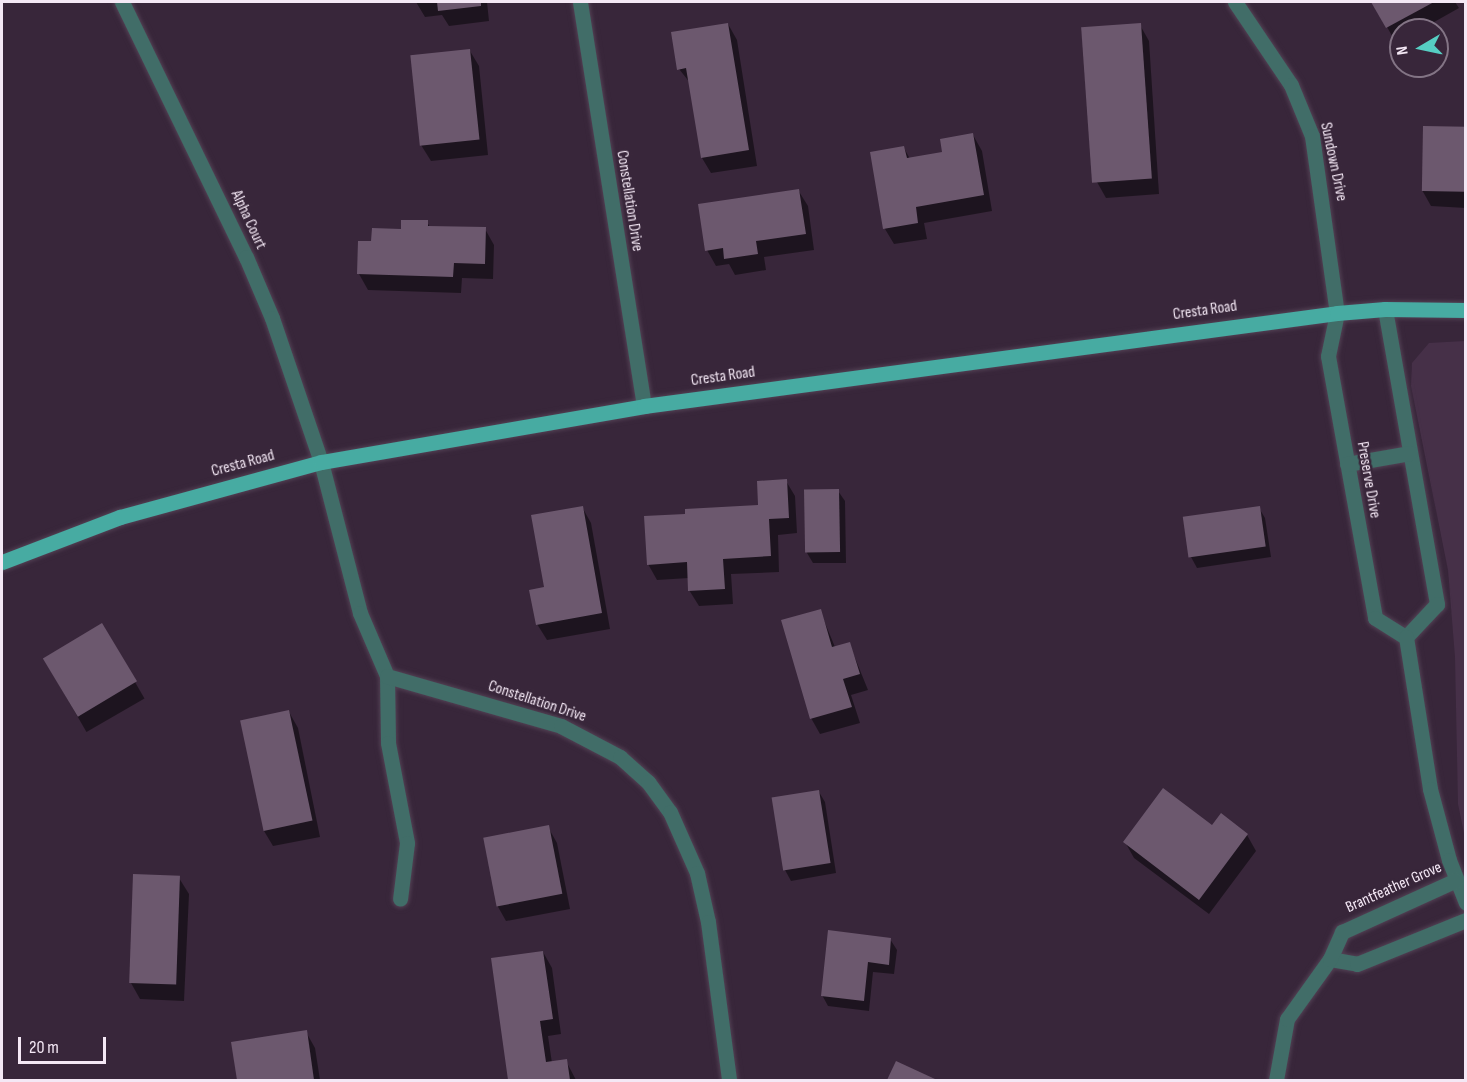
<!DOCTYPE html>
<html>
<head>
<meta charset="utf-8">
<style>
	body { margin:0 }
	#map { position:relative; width:1467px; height:1082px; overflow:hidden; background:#38263a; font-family:"Sofia Sans Condensed",sans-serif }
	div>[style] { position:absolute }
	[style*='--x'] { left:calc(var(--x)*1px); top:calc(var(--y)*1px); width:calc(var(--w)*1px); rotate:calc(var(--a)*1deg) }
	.built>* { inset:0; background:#463048 }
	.shadow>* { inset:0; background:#0007; transform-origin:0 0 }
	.building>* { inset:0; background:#6c586e; transform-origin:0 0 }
	.roads { filter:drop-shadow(0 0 2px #524154) drop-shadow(0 0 2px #524154) }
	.minor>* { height:15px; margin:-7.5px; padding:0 7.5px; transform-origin:7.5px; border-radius:7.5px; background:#416d68 }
	.major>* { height:15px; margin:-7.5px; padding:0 7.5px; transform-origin:7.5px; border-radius:7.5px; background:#47aba2 }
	span { translate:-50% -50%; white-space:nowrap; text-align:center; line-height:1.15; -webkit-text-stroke:5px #38263a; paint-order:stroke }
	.street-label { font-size:16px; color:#f4e8f5 }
	.frame { position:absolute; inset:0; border:3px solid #f4e8f5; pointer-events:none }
	.north { position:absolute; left:1389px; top:18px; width:60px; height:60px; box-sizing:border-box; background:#38263a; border:2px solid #837485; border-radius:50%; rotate:261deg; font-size:16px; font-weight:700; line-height:24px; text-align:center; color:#f4e8f5 }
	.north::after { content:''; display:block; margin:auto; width:21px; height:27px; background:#56cec3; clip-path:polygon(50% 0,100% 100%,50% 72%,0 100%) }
	.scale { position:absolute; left:18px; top:1037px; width:88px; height:27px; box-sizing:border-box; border:3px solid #f4e8f5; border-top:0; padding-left:8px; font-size:18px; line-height:21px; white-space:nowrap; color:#f4e8f5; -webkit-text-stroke:4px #38263a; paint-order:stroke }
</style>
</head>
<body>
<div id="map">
	<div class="built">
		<i style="clip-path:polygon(1465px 341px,1466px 341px,1465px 838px,1458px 804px,1455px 657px,1448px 570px,1411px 386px,1412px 363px,1429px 343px)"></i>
	</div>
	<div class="shadow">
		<i style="clip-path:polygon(416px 2px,487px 2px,489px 21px,449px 26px,442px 15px,425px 17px)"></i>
		<i style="clip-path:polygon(1373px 2px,1455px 2px,1459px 8px,1420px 30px,1401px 30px,1401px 41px,1396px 43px)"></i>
		<i style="clip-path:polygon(728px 24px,737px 40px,757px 166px,711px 173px,702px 158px,691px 84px,679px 69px)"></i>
		<i style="clip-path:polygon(1140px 25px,1149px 41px,1159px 194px,1106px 198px,1097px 182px,1082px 29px)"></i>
		<i style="clip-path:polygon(470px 51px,479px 66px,488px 155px,431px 161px,421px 145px)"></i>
		<i style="clip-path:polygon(1466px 129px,1466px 208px,1431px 206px,1422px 190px)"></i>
		<i style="clip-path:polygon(973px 135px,982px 151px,992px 211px,924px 223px,927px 239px,894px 244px,885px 229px,904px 148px,910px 159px,944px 153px)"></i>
		<i style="clip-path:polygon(798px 190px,808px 206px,814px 250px,764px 257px,766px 270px,735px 275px,729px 264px,716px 266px,707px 250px)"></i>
		<i style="clip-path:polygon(427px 222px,430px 227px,485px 229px,494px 245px,493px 279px,462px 278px,461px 293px,368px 290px,359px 274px,373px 243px)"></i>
		<i style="clip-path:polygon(786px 481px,795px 496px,797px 533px,778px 535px,779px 572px,731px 574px,733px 604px,699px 606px,689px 590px,689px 578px,657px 580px,648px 564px,687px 516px,760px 506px)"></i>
		<i style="clip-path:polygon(838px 491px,845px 501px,846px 563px,813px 563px,807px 553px)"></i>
		<i style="clip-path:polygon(582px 507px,591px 523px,610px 629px,547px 640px,537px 624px,545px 588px)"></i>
		<i style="clip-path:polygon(1259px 508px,1265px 518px,1271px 557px,1197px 568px,1191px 557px)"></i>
		<i style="clip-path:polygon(820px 611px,835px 647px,849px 643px,868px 690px,851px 695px,860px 723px,820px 734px,811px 718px)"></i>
		<i style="left:102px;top:625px;width:85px;height:67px;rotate:60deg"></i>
		<i style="clip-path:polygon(289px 712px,298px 728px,320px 837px,273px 846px,264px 831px)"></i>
		<i style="clip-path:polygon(819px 792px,825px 802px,836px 873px,791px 881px,785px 870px)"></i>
		<i style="clip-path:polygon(1221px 816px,1247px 835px,1256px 851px,1209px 914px,1134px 858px,1125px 842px,1213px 827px)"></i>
		<i style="clip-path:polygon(548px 827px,557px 843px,570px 909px,506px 921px,497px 905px)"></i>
		<i style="clip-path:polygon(179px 878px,189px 894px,184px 1001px,140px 999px,131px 983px)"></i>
		<i style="clip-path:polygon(890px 939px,897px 950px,894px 974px,873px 972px,869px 1011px,828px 1006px,822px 995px)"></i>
		<i style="clip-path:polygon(543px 952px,552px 968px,561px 1034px,548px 1036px,552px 1063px,566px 1061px,576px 1080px,510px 1080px,493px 959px)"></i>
		<i style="clip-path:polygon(306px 1032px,315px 1048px,320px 1080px,239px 1080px,233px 1043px)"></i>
		<i style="clip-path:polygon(897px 1063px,934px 1080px,889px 1080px)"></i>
	</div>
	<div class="building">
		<i style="clip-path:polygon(437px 2px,481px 2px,481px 6px,438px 11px)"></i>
		<i style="clip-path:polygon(1371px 2px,1434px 2px,1386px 28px)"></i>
		<i style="clip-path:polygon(728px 23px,749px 150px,701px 158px,686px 68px,677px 70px,671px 32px)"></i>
		<i style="left:1141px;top:23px;width:156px;height:60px;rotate:86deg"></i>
		<i style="left:470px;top:49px;width:91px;height:60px;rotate:84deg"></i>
		<i style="left:1423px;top:126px;width:43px;height:65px;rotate:1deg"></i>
		<i style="clip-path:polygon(973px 133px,984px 195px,916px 207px,918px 223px,883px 229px,870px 152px,904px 146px,907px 158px,942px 152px,940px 139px)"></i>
		<i style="clip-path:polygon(799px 189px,806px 234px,756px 241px,758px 254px,724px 259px,723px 248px,705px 251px,698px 204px)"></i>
		<i style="clip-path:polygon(401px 220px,428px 220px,428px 226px,486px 227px,485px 264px,454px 263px,453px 277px,357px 274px,358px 241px,371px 241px,372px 228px,401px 229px)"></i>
		<i style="clip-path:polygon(787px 479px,789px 518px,769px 519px,771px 556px,723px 559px,725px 589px,688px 591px,687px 562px,647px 565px,644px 516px,685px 514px,685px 509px,758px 505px,757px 481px)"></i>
		<i style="left:839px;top:489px;width:63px;height:35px;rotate:89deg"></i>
		<i style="clip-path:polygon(583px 506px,602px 613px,536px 625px,529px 590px,544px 587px,531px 515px)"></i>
		<i style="left:1260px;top:506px;width:41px;height:78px;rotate:82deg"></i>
		<i style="clip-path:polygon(821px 609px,832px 647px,850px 642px,860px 674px,843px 679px,852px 707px,810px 719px,781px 620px)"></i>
		<i style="left:102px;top:623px;width:68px;height:69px;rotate:59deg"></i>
		<i style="left:289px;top:710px;width:113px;height:50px;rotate:78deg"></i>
		<i style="clip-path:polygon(1163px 788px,1212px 825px,1221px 813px,1248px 834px,1199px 900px,1123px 842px)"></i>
		<i style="left:819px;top:790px;width:74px;height:48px;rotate:81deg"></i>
		<i style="left:549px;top:825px;width:70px;height:67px;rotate:79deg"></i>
		<i style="left:133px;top:874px;width:47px;height:109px;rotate:2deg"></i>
		<i style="clip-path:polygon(828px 930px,891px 938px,889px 965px,868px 962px,864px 1001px,821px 996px)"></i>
		<i style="clip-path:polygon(543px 951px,553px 1019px,540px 1021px,546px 1062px,567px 1059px,570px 1080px,508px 1080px,491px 958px)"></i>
		<i style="clip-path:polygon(307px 1030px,314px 1080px,237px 1080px,231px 1042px)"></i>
		<i style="clip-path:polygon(896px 1061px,935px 1079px,934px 1080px,887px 1080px)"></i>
	</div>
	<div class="roads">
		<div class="minor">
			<i style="--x:122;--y:2;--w:284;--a:64.1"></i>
			<i style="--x:246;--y:257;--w:66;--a:66.9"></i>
			<i style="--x:272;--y:318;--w:152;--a:71.2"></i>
			<i style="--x:321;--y:462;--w:156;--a:75.5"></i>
			<i style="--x:360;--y:613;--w:69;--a:66.8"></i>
			<i style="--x:387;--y:676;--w:67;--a:89.1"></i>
			<i style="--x:388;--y:743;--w:102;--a:79.2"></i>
			<i style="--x:407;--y:843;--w:56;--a:97.1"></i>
			<i style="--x:580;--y:2;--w:409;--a:81"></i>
			<i style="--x:1235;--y:2;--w:100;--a:56"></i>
			<i style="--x:1291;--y:85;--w:55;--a:67.6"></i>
			<i style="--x:1312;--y:136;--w:179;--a:82"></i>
			<i style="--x:1337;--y:313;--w:44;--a:101.8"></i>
			<i style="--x:1328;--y:356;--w:266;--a:79.8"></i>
			<i style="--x:1375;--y:618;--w:36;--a:32"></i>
			<i style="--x:1385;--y:309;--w:300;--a:80"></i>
			<i style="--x:1437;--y:604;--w:45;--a:133.2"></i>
			<i style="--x:1347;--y:464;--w:64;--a:-9.9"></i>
			<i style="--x:1406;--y:637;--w:154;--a:81"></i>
			<i style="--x:1430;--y:789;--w:73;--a:75"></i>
			<i style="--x:1449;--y:860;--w:46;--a:68.4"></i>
			<i style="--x:387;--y:676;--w:181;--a:16"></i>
			<i style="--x:561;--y:726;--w:67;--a:27.7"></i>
			<i style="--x:620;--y:757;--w:38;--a:42"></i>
			<i style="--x:648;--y:782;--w:37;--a:54"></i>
			<i style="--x:670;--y:812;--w:67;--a:66.1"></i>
			<i style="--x:697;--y:873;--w:50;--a:77.3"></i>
			<i style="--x:708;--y:922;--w:159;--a:82.4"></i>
			<i style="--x:1330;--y:959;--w:27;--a:10"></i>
			<i style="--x:1357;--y:964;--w:118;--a:-22"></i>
			<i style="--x:1276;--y:1080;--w:62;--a:-79.8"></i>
			<i style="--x:1287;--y:1019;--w:74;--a:-54.4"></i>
			<i style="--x:1330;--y:959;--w:30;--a:-66"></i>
			<i style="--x:1342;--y:932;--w:125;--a:-24.5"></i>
		</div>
		<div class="major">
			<i style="--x:2;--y:562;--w:126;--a:-20.9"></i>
			<i style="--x:120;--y:517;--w:208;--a:-15.3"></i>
			<i style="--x:321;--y:462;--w:328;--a:-9.8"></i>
			<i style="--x:644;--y:406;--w:699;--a:-7.64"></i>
			<i style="--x:1337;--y:313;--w:48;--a:-4.8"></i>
			<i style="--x:1385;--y:309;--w:81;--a:0.7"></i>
		</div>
	</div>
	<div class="street-label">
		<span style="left:1333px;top:162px;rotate:78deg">Sundown Drive</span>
		<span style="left:629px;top:201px;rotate:81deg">Constellation Drive</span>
		<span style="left:248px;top:220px;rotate:65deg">Alpha Court</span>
		<span style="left:1205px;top:311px;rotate:-8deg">Cresta Road</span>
		<span style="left:723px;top:377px;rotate:-8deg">Cresta Road</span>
		<span style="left:243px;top:464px;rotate:-15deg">Cresta Road</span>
		<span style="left:1368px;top:480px;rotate:80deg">Preserve Drive</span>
		<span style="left:537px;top:702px;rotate:18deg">Constellation Drive</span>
		<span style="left:1394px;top:888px;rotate:-24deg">Brantfeather Grove</span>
	</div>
	<div class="frame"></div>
	<div class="north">N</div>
	<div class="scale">20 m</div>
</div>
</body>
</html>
